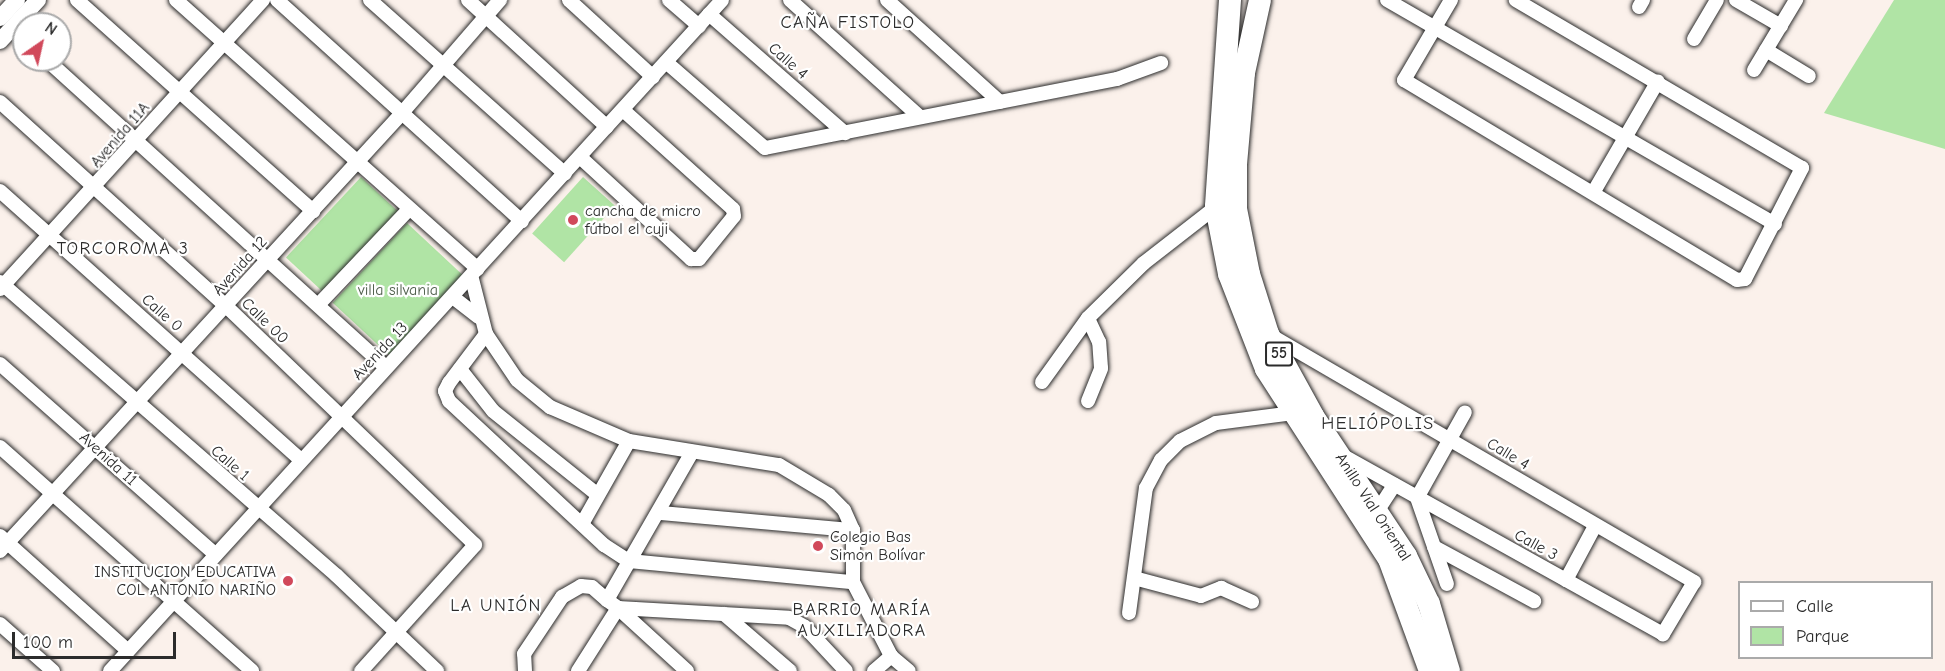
<!DOCTYPE html>
<html>
<head>
<meta charset="utf-8">
<style>
	body { margin:0 }
	#map { position:relative; width:1945px; height:671px; overflow:hidden; background:#fbf1eb; font-family:"Comic Neue",sans-serif }
	div>[style] { position:absolute }
	[style*='--x'] { left:calc(var(--x)*1px); top:calc(var(--y)*1px); width:calc(var(--w)*1px); rotate:calc(var(--a)*1deg) }
	.green>* { inset:0; background:#b0e4a5; transform-origin:0 0 }
	.roads { filter:drop-shadow(0 0 2px #2b2b2b) drop-shadow(0 0 2px #2b2b2b) }
	.minor>* { height:14px; margin:-7px; padding:0 7px; transform-origin:7px; border-radius:7px; background:#fff }
	.tertiary>* { height:16px; margin:-8px; padding:0 8px; transform-origin:8px; border-radius:8px; background:#fff }
	.trunk>* { height:22px; margin:-11px; padding:0 11px; transform-origin:11px; border-radius:11px; background:#fff }
	.dots>* { width:16px; height:16px; translate:-50% -50%; box-sizing:border-box; border:3px solid #fff; border-radius:50% }
	span { translate:-50% -50%; white-space:nowrap; text-align:center; line-height:1.15; -webkit-text-stroke:4.5px #fff; paint-order:stroke }
	.shield-label span { padding:2px 4px; background:#fff; border:2px solid; border-radius:4px; -webkit-text-stroke-width:0 }
	.shield-label { font-size:15px; color:#2b2b2b; font-weight:700 }
	.street-label { font-size:16px; color:#2b2b2b }
	.poi-label { font-size:16px; color:#2b2b2b }
	.left { translate:0 -50%; text-align:left }
	.right { translate:-100% -50%; text-align:right }
	.park-label { font-size:16px; color:#536250 }
	.neighbourhood-label { font-size:18px; color:#2b2b2b; letter-spacing:1.5px }
	.legend { position:absolute; left:1738px; top:581px; width:195px; height:78px; box-sizing:border-box; background:#fff; border:2px solid #aaa; margin:0; padding:8px 10px; list-style:none; font-size:18px; color:#2b2b2b }
	.legend li { display:flex; align-items:center; gap:12px; height:30px }
	.legend b { width:30px; border:2px solid #aaa }
	.north { position:absolute; left:12px; top:12px; width:60px; height:60px; box-sizing:border-box; background:#fff; border:2px solid #aaa; border-radius:50%; rotate:34deg; font-size:16px; font-weight:700; line-height:24px; text-align:center; color:#2b2b2b }
	.north::after { content:''; display:block; margin:auto; width:21px; height:27px; background:#d1495b; clip-path:polygon(50% 0,100% 100%,50% 72%,0 100%) }
	.scale { position:absolute; left:12px; top:632px; width:164px; height:27px; box-sizing:border-box; border:3px solid #2b2b2b; border-top:0; padding-left:8px; font-size:18px; line-height:21px; white-space:nowrap; color:#2b2b2b; -webkit-text-stroke:4px #fff; paint-order:stroke }
</style>
</head>
<body>
<div id="map">
	<div class="green">
		<i style="clip-path:polygon(1894px 0,1945px 0,1945px 149px,1824px 113px)"></i>
		<i style="left:361px;top:177px;width:50px;height:110px;rotate:43deg"></i>
		<i style="left:583px;top:177px;width:43px;height:76px;rotate:42deg"></i>
		<i style="left:407px;top:223px;width:79px;height:109px;rotate:43deg"></i>
	</div>
	<div class="roads">
		<div class="minor">
			<i style="--x:77;--y:0;--w:317;--a:41.8"></i>
			<i style="--x:176;--y:0;--w:404;--a:41.7"></i>
			<i style="--x:277;--y:0;--w:330;--a:42.1"></i>
			<i style="--x:370;--y:0;--w:261;--a:41.7"></i>
			<i style="--x:468;--y:0;--w:188;--a:42.4"></i>
			<i style="--x:569;--y:0;--w:114;--a:42.5"></i>
			<i style="--x:669;--y:0;--w:40;--a:41"></i>
			<i style="--x:790;--y:0;--w:173;--a:42"></i>
			<i style="--x:887;--y:0;--w:152;--a:42.1"></i>
			<i style="--x:1387;--y:0;--w:448;--a:30"></i>
			<i style="--x:1451;--y:0;--w:93;--a:120.4"></i>
			<i style="--x:1404;--y:80;--w:388;--a:31"></i>
			<i style="--x:1737;--y:280;--w:8;--a:-7"></i>
			<i style="--x:1745;--y:279;--w:125;--a:-62.8"></i>
			<i style="--x:1802;--y:168;--w:332;--a:-149.6"></i>
			<i style="--x:1736;--y:0;--w:52;--a:30"></i>
			<i style="--x:1639;--y:7;--w:8;--a:-60"></i>
			<i style="--x:709;--y:14;--w:181;--a:41.2"></i>
			<i style="--x:12;--y:28;--w:16;--a:43"></i>
			<i style="--x:1694;--y:39;--w:45;--a:-59.5"></i>
			<i style="--x:1766;--y:50;--w:50;--a:31.2"></i>
			<i style="--x:47;--y:60;--w:457;--a:42.2"></i>
			<i style="--x:666;--y:62;--w:131;--a:41"></i>
			<i style="--x:765;--y:148;--w:359;--a:-11.1"></i>
			<i style="--x:1117;--y:79;--w:47;--a:-20"></i>
			<i style="--x:1754;--y:70;--w:82;--a:-59"></i>
			<i style="--x:0;--y:102;--w:304;--a:42.1"></i>
			<i style="--x:226;--y:306;--w:345;--a:43.8"></i>
			<i style="--x:475;--y:545;--w:170;--a:132.1"></i>
			<i style="--x:580;--y:157;--w:151;--a:42.6"></i>
			<i style="--x:691;--y:259;--w:8;--a:0"></i>
			<i style="--x:699;--y:259;--w:55;--a:-50.9"></i>
			<i style="--x:734;--y:216;--w:7;--a:-98"></i>
			<i style="--x:733;--y:209;--w:148;--a:-138"></i>
			<i style="--x:0;--y:191;--w:404;--a:41.8"></i>
			<i style="--x:1593;--y:193;--w:129;--a:-59.9"></i>
			<i style="--x:472;--y:279;--w:57;--a:75.7"></i>
			<i style="--x:486;--y:334;--w:55;--a:56"></i>
			<i style="--x:517;--y:380;--w:43;--a:39.3"></i>
			<i style="--x:550;--y:407;--w:86;--a:23.3"></i>
			<i style="--x:629;--y:441;--w:152;--a:9.1"></i>
			<i style="--x:779;--y:465;--w:58;--a:31"></i>
			<i style="--x:829;--y:495;--w:21;--a:45"></i>
			<i style="--x:844;--y:510;--w:22;--a:66"></i>
			<i style="--x:853;--y:530;--w:52;--a:90"></i>
			<i style="--x:853;--y:582;--w:83;--a:62.8"></i>
			<i style="--x:891;--y:656;--w:23;--a:40"></i>
			<i style="--x:0;--y:282;--w:447;--a:41.1"></i>
			<i style="--x:337;--y:576;--w:138;--a:43.5"></i>
			<i style="--x:0;--y:289;--w:391;--a:-47.7"></i>
			<i style="--x:454;--y:298;--w:31;--a:38"></i>
			<i style="--x:319;--y:304;--w:131;--a:-46.5"></i>
			<i style="--x:486;--y:334;--w:61;--a:127.1"></i>
			<i style="--x:449;--y:383;--w:9;--a:117"></i>
			<i style="--x:445;--y:391;--w:11;--a:68"></i>
			<i style="--x:449;--y:401;--w:212;--a:42.9"></i>
			<i style="--x:604;--y:545;--w:30;--a:33"></i>
			<i style="--x:629;--y:561;--w:225;--a:5.4"></i>
			<i style="--x:1270;--y:335;--w:491;--a:30.2"></i>
			<i style="--x:1694;--y:582;--w:61;--a:120.8"></i>
			<i style="--x:1663;--y:634;--w:364;--a:-150.9"></i>
			<i style="--x:0;--y:364;--w:288;--a:41.5"></i>
			<i style="--x:460;--y:369;--w:53;--a:51.8"></i>
			<i style="--x:493;--y:411;--w:134;--a:38.7"></i>
			<i style="--x:1042;--y:382;--w:79;--a:-54.3"></i>
			<i style="--x:1088;--y:318;--w:78;--a:-44.5"></i>
			<i style="--x:1144;--y:263;--w:91;--a:-37.9"></i>
			<i style="--x:1088;--y:401;--w:35;--a:-68"></i>
			<i style="--x:1101;--y:368;--w:26;--a:-94"></i>
			<i style="--x:1099;--y:342;--w:26;--a:-115"></i>
			<i style="--x:0;--y:447;--w:337;--a:41.6"></i>
			<i style="--x:1378;--y:510;--w:30;--a:-57"></i>
			<i style="--x:661;--y:513;--w:193;--a:5.1"></i>
			<i style="--x:582;--y:524;--w:95;--a:-60.5"></i>
			<i style="--x:0;--y:536;--w:172;--a:41.9"></i>
			<i style="--x:1434;--y:547;--w:114;--a:28.4"></i>
			<i style="--x:0;--y:551;--w:595;--a:-47.45"></i>
			<i style="--x:402;--y:113;--w:150;--a:-49.1"></i>
			<i style="--x:1134;--y:578;--w:69;--a:15"></i>
			<i style="--x:1201;--y:596;--w:22;--a:-22"></i>
			<i style="--x:1221;--y:588;--w:34;--a:24"></i>
			<i style="--x:1566;--y:580;--w:61;--a:-61.8"></i>
			<i style="--x:1447;--y:584;--w:91;--a:-109.2"></i>
			<i style="--x:1417;--y:498;--w:98;--a:-60.8"></i>
			<i style="--x:1129;--y:613;--w:126;--a:-82.3"></i>
			<i style="--x:1146;--y:488;--w:32;--a:-62"></i>
			<i style="--x:1161;--y:460;--w:27;--a:-45"></i>
			<i style="--x:1180;--y:441;--w:40;--a:-26.6"></i>
			<i style="--x:1216;--y:423;--w:78;--a:-7.4"></i>
			<i style="--x:724;--y:614;--w:87;--a:40.8"></i>
			<i style="--x:0;--y:624;--w:71;--a:41.6"></i>
			<i style="--x:110;--y:671;--w:908;--a:-47.63"></i>
			<i style="--x:525;--y:671;--w:17;--a:-93"></i>
			<i style="--x:524;--y:654;--w:69;--a:-56.3"></i>
			<i style="--x:562;--y:597;--w:22;--a:-30"></i>
			<i style="--x:581;--y:586;--w:11;--a:5"></i>
			<i style="--x:592;--y:587;--w:20;--a:41"></i>
			<i style="--x:578;--y:671;--w:75;--a:-57.6"></i>
			<i style="--x:618;--y:608;--w:14;--a:-144"></i>
			<i style="--x:607;--y:600;--w:171;--a:-60.1"></i>
			<i style="--x:687;--y:671;--w:93;--a:-137.6"></i>
			<i style="--x:618;--y:608;--w:171;--a:3.3"></i>
			<i style="--x:789;--y:618;--w:18;--a:29"></i>
			<i style="--x:805;--y:627;--w:60;--a:47"></i>
			<i style="--x:874;--y:671;--w:23;--a:-41"></i>
		</div>
		<div class="tertiary">
			<i style="--x:0;--y:18;--w:25;--a:-47"></i>
			<i style="--x:0;--y:41;--w:56;--a:-47.2"></i>
		</div>
		<div class="trunk">
			<i style="--x:1230;--y:0;--w:207;--a:93.9"></i>
			<i style="--x:1216;--y:207;--w:68;--a:79"></i>
			<i style="--x:1229;--y:274;--w:102;--a:68.7"></i>
			<i style="--x:1266;--y:369;--w:226;--a:57.1"></i>
			<i style="--x:1389;--y:559;--w:119;--a:69.9"></i>
			<i style="--x:1260;--y:0;--w:75;--a:102.4"></i>
			<i style="--x:1244;--y:73;--w:92;--a:95"></i>
			<i style="--x:1236;--y:165;--w:44;--a:90"></i>
			<i style="--x:1236;--y:209;--w:66;--a:78.7"></i>
			<i style="--x:1249;--y:274;--w:63;--a:72.4"></i>
			<i style="--x:1268;--y:334;--w:94;--a:61.2"></i>
			<i style="--x:1313;--y:416;--w:168;--a:56.4"></i>
			<i style="--x:1406;--y:556;--w:53;--a:64.4"></i>
			<i style="--x:1429;--y:604;--w:70;--a:73.4"></i>
		</div>
	</div>
	<div class="dots">
		<i style="left:573px;top:220px;background:#d1495b"></i>
		<i style="left:818px;top:546px;background:#d1495b"></i>
		<i style="left:288px;top:581px;background:#d1495b"></i>
	</div>
	<div class="shield-label">
		<span style="left:1279px;top:354px">55</span>
	</div>
	<div class="street-label">
		<span style="left:788px;top:61px;rotate:41deg">Calle 4</span>
		<span style="left:120px;top:135px;rotate:-49deg">Avenida 11A</span>
		<span style="left:240px;top:266px;rotate:-48deg">Avenida 12</span>
		<span style="left:162px;top:313px;rotate:41deg">Calle 0</span>
		<span style="left:265px;top:321px;rotate:44deg">Calle 00</span>
		<span style="left:380px;top:351px;rotate:-47deg">Avenida 13</span>
		<span style="left:1508px;top:454px;rotate:31deg">Calle 4</span>
		<span style="left:108px;top:459px;rotate:42deg">Avenida 11</span>
		<span style="left:230px;top:463px;rotate:41deg">Calle 1</span>
		<span style="left:1373px;top:507px;rotate:57deg">Anillo Vial Oriental</span>
		<span style="left:1536px;top:545px;rotate:29deg">Calle 3</span>
	</div>
	<div class="poi-label">
		<span class="left" style="left:585px;top:220px">cancha de micro<br>fútbol el cuji</span>
		<span class="left" style="left:830px;top:546px">Colegio Bas<br>Simon Bolívar</span>
		<span class="right" style="left:276px;top:581px">INSTITUCION EDUCATIVA<br>COL ANTONIO NARIÑO</span>
	</div>
	<div class="park-label">
		<span style="left:398px;top:290px">villa silvania</span>
	</div>
	<div class="neighbourhood-label">
		<span style="left:848px;top:23px">CAÑA FISTOLO</span>
		<span style="left:123px;top:249px">TORCOROMA 3</span>
		<span style="left:1378px;top:424px">HELIÓPOLIS</span>
		<span style="left:496px;top:606px">LA UNIÓN</span>
		<span style="left:862px;top:621px">BARRIO MARÍA<br>AUXILIADORA</span>
	</div>
	<ul class="legend">
	<li><b style="height:8px;background:#fff"></b>Calle</li>
	<li><b style="height:16px;background:#b0e4a5"></b>Parque</li>
	</ul>
	<div class="north">N</div>
	<div class="scale">100 m</div>
</div>
</body>
</html>
